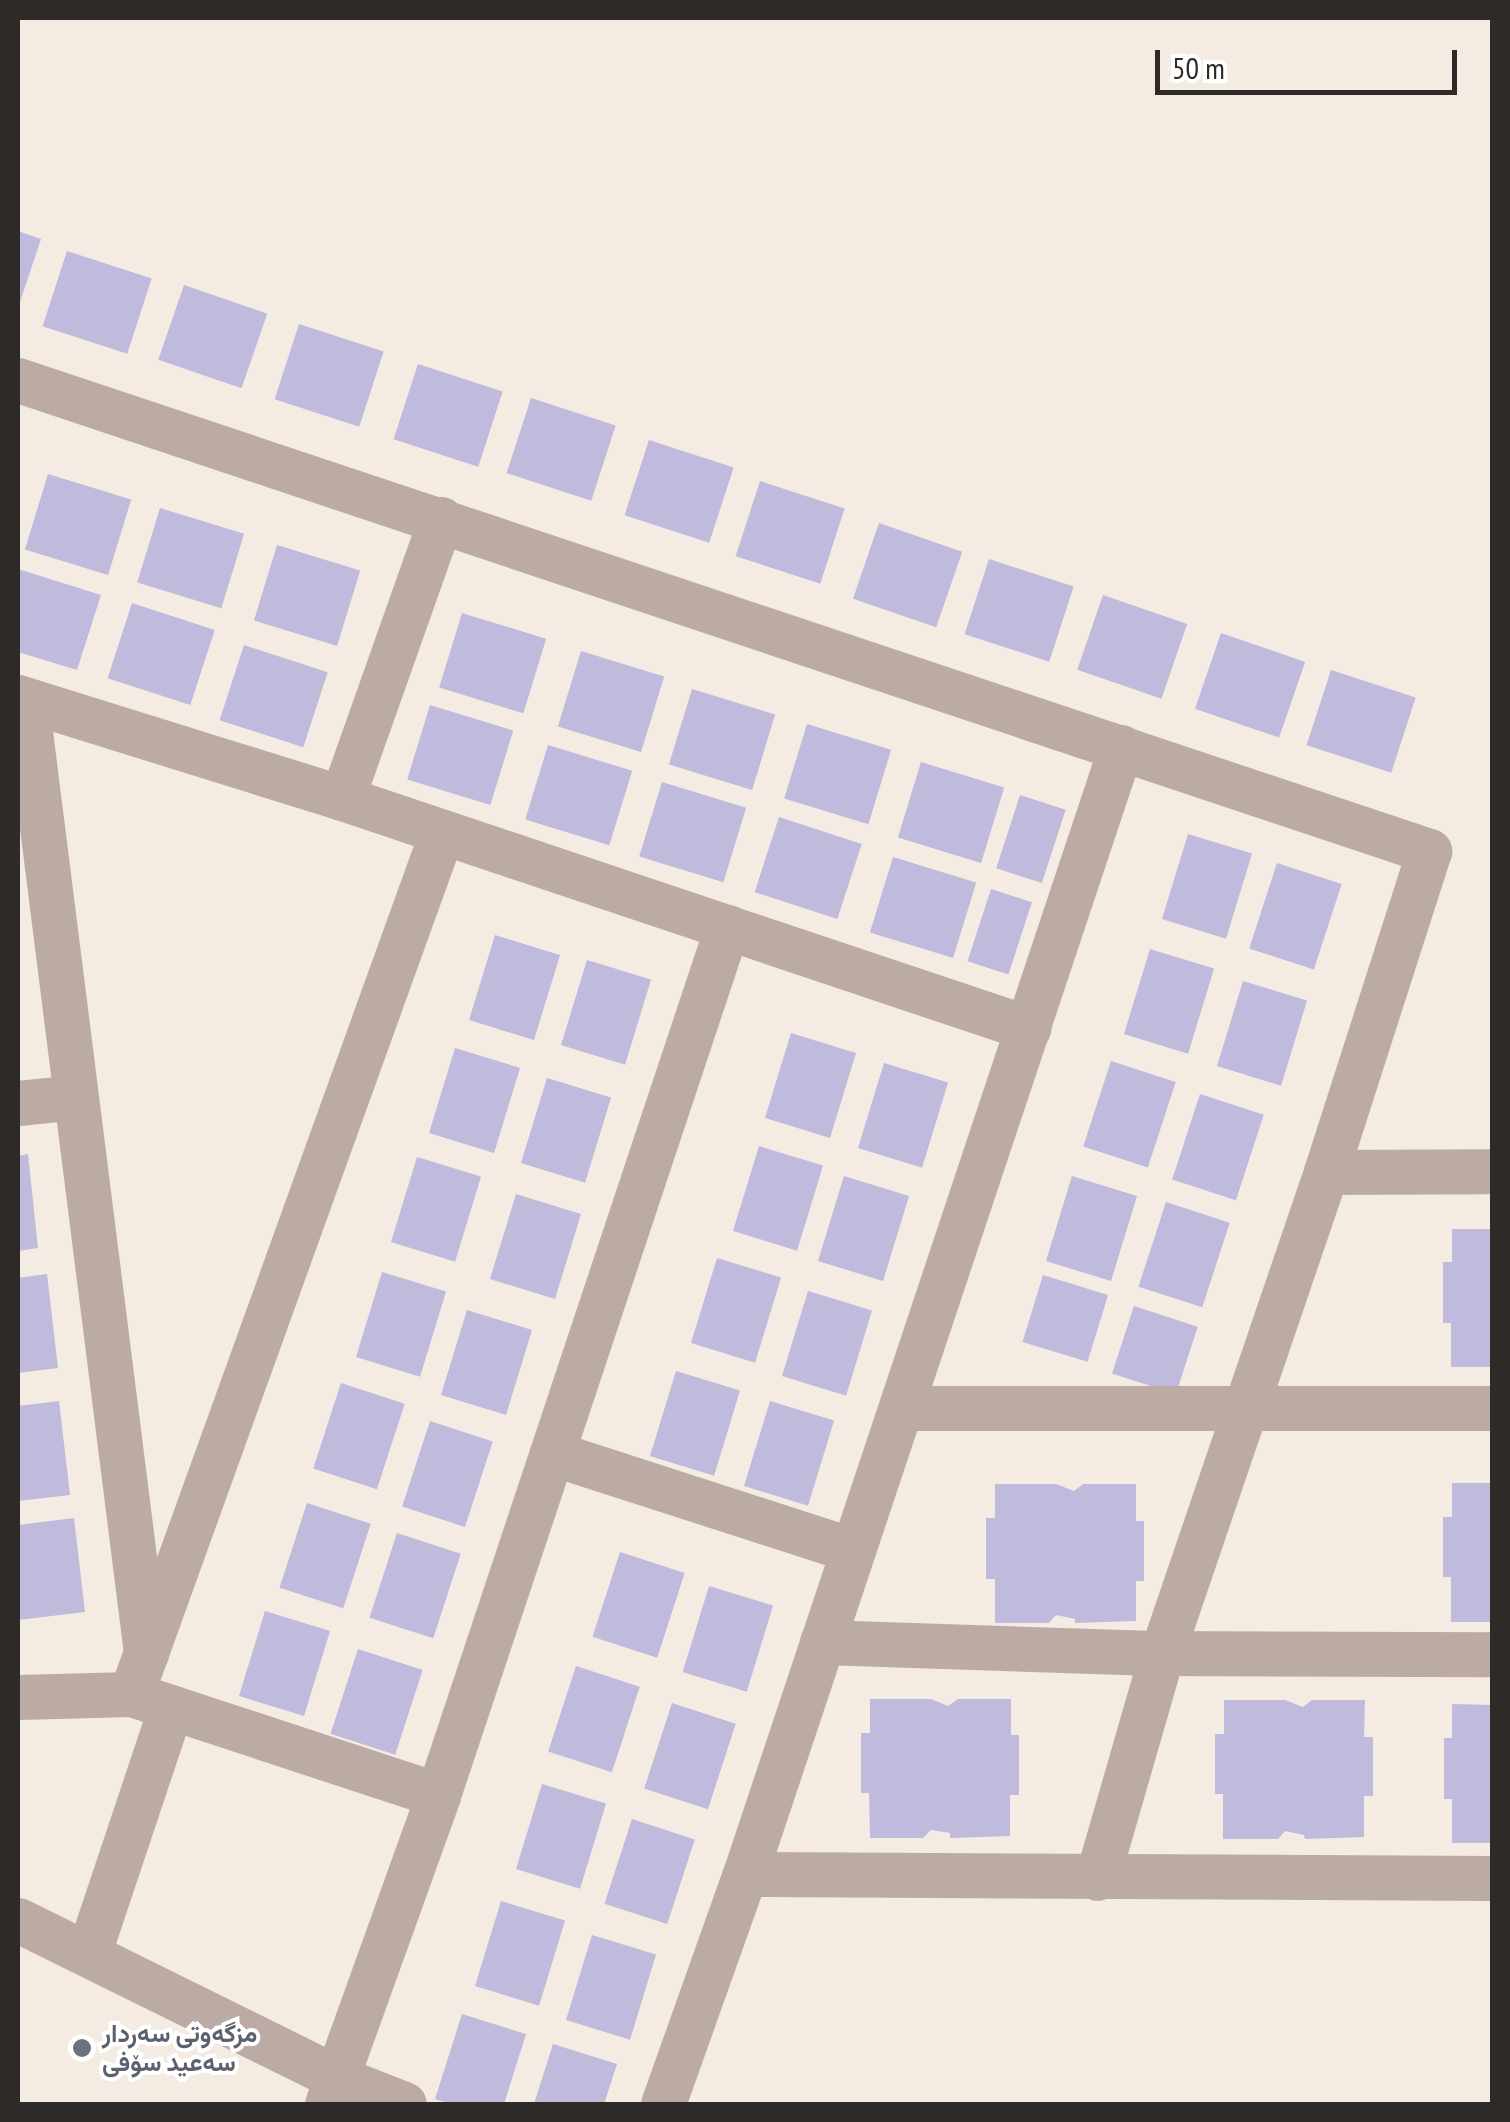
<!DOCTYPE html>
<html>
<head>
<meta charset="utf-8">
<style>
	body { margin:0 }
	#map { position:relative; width:1510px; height:2122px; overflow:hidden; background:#f4ebe3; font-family:"PT Sans Narrow",Vazirmatn,sans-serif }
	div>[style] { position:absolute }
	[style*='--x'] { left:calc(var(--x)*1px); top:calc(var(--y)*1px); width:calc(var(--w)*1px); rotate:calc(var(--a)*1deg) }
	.building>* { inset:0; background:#c0badd; transform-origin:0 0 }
	.minor>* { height:45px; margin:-22.5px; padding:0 22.5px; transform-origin:22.5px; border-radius:22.5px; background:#bcaaa5 }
	.dots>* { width:28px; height:28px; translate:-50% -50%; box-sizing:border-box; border:5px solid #fff; border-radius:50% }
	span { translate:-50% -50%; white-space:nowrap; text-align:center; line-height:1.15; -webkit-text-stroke:8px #fff; paint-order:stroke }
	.worship-label { font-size:25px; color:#5b616d; font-weight:700 }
	.left { translate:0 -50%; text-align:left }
	.frame { position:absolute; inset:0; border:20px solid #2d2a27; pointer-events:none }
	.scale { position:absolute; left:1155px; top:50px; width:302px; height:45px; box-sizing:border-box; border:5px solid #2d2a27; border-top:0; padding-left:12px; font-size:30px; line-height:35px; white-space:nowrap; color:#2d2a27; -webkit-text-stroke:8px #fff; paint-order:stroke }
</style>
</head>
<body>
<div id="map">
	<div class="building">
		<i style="clip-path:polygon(18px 231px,41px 239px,18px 308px)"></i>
		<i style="left:67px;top:251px;width:89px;height:79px;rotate:18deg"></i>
		<i style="left:184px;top:285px;width:88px;height:79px;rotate:19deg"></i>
		<i style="left:299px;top:324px;width:89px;height:79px;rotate:18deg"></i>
		<i style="left:418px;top:364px;width:89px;height:79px;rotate:18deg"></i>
		<i style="left:531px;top:398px;width:89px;height:79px;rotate:18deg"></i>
		<i style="left:649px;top:440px;width:89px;height:79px;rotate:18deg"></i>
		<i style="left:48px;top:474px;width:87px;height:79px;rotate:17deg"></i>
		<i style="left:760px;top:481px;width:89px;height:79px;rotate:18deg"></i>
		<i style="left:160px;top:508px;width:88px;height:78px;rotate:17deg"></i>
		<i style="left:879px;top:523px;width:88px;height:80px;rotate:19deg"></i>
		<i style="left:277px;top:545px;width:87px;height:79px;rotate:17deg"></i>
		<i style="left:989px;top:559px;width:89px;height:79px;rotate:18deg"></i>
		<i style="clip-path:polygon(18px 569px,101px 595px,77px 670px,18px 652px)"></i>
		<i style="left:1103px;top:595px;width:89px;height:79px;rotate:19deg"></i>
		<i style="left:132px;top:603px;width:87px;height:79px;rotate:18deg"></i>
		<i style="left:462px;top:613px;width:88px;height:78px;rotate:17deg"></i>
		<i style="left:1221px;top:633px;width:89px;height:80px;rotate:19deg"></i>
		<i style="left:244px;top:645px;width:88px;height:79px;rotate:18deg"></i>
		<i style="left:581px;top:651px;width:87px;height:79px;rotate:17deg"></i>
		<i style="left:1331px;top:670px;width:89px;height:79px;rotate:18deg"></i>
		<i style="left:692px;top:689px;width:87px;height:79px;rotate:17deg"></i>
		<i style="left:430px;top:705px;width:87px;height:78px;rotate:17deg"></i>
		<i style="left:807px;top:724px;width:88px;height:78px;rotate:17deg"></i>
		<i style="left:548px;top:745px;width:88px;height:78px;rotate:17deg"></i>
		<i style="left:921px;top:762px;width:87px;height:79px;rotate:17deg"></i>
		<i style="left:662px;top:782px;width:88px;height:78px;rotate:17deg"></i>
		<i style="left:1020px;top:795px;width:48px;height:77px;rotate:18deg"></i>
		<i style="left:779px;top:817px;width:87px;height:79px;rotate:18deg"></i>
		<i style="left:1188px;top:834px;width:67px;height:89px;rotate:17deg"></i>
		<i style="left:893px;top:857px;width:87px;height:79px;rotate:17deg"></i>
		<i style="left:1277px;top:863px;width:68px;height:90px;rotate:18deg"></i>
		<i style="left:991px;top:889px;width:43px;height:76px;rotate:18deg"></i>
		<i style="left:495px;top:935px;width:68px;height:89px;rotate:17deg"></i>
		<i style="left:1150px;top:949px;width:67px;height:89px;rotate:17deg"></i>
		<i style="left:587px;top:960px;width:67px;height:89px;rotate:17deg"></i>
		<i style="left:1243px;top:981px;width:67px;height:89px;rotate:17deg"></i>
		<i style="left:791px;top:1033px;width:68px;height:89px;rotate:17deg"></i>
		<i style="left:455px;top:1048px;width:68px;height:89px;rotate:17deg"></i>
		<i style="left:1111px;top:1061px;width:68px;height:90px;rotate:18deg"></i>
		<i style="left:884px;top:1063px;width:67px;height:89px;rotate:17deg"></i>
		<i style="left:547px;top:1078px;width:67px;height:89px;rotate:17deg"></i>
		<i style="left:1200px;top:1094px;width:67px;height:90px;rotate:18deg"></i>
		<i style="left:759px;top:1146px;width:67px;height:89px;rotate:17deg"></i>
		<i style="clip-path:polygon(28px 1154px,38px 1248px,18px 1251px,18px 1156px)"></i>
		<i style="left:417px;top:1157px;width:67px;height:89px;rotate:17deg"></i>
		<i style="left:844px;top:1176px;width:68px;height:89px;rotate:17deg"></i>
		<i style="left:1072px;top:1176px;width:68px;height:89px;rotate:17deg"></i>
		<i style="left:516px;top:1194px;width:68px;height:89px;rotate:17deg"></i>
		<i style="left:1166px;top:1202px;width:67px;height:89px;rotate:18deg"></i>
		<i style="clip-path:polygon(1452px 1229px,1492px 1229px,1492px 1367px,1451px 1367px,1451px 1323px,1443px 1323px,1443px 1262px,1452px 1262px)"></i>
		<i style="left:717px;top:1258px;width:67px;height:89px;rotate:17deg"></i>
		<i style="left:382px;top:1272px;width:67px;height:89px;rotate:17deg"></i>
		<i style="clip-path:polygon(47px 1274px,58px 1368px,18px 1373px,18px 1278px)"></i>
		<i style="left:1043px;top:1275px;width:68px;height:70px;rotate:17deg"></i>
		<i style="left:808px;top:1291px;width:67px;height:89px;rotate:17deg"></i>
		<i style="left:1134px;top:1306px;width:67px;height:71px;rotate:18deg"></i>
		<i style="left:467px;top:1310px;width:68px;height:89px;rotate:17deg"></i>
		<i style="left:676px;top:1371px;width:67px;height:89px;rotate:17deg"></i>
		<i style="left:341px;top:1383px;width:67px;height:90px;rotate:18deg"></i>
		<i style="clip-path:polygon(59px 1401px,70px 1495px,18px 1501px,18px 1406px)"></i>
		<i style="left:770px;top:1401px;width:67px;height:89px;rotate:17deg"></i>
		<i style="left:430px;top:1421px;width:66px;height:90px;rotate:18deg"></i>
		<i style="clip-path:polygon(1452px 1483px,1492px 1483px,1492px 1622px,1451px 1622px,1451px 1577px,1443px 1577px,1443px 1517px,1452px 1517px)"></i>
		<i style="clip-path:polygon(995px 1484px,1056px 1484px,1074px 1491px,1083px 1484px,1136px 1484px,1136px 1521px,1144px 1521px,1144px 1581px,1136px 1581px,1136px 1621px,1075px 1623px,1075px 1619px,1056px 1615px,1049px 1623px,995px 1623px,995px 1579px,986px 1579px,986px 1518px,995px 1518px)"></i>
		<i style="left:307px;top:1503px;width:67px;height:89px;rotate:18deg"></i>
		<i style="clip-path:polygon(74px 1518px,85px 1612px,18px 1620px,18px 1525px)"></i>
		<i style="left:397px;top:1533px;width:67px;height:89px;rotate:18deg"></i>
		<i style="left:620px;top:1552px;width:68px;height:89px;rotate:18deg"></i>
		<i style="left:709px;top:1586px;width:67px;height:90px;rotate:17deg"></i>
		<i style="left:265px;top:1611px;width:68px;height:89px;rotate:17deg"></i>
		<i style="left:358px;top:1649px;width:68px;height:89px;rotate:18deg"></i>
		<i style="left:576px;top:1666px;width:67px;height:90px;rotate:18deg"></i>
		<i style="clip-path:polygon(870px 1699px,931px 1699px,948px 1706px,958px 1699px,1011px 1699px,1011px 1735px,1019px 1735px,1019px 1795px,1010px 1795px,1010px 1836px,950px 1838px,950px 1833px,931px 1830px,923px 1838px,870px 1838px,869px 1793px,861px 1793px,861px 1733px,870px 1733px)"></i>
		<i style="clip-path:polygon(1224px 1700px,1285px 1700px,1303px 1707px,1312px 1700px,1365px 1700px,1364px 1737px,1373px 1737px,1373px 1796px,1364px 1796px,1364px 1837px,1305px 1839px,1304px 1835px,1285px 1831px,1278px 1839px,1223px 1839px,1223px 1794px,1215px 1794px,1215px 1734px,1224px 1734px)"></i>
		<i style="left:672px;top:1703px;width:67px;height:90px;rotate:18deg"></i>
		<i style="clip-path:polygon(1452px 1704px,1492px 1705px,1492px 1843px,1452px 1843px,1452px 1799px,1444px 1799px,1444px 1738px,1452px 1738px)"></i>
		<i style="left:542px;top:1784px;width:67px;height:89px;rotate:17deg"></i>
		<i style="left:632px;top:1819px;width:66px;height:89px;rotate:18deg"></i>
		<i style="left:501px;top:1901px;width:67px;height:89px;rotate:17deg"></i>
		<i style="left:592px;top:1935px;width:67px;height:89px;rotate:17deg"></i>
		<i style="clip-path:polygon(462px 2014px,526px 2034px,504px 2104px,451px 2104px,435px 2099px)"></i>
		<i style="clip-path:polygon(553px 2044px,617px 2064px,604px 2104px,534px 2104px)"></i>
	</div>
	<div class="minor">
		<i style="--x:18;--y:380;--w:1488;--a:18.46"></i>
		<i style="--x:1429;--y:851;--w:337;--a:107.8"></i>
		<i style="--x:1326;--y:1172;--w:508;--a:108.83"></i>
		<i style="--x:1162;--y:1653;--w:234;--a:106.1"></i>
		<i style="--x:18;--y:697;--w:339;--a:17.3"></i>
		<i style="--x:342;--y:798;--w:724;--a:18.54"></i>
		<i style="--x:26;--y:700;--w:961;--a:82.82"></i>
		<i style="--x:342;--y:798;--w:296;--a:-70.5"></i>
		<i style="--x:18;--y:1103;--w:58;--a:-5.9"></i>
		<i style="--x:1326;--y:1172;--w:166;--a:-0.3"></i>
		<i style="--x:901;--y:1408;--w:591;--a:0"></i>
		<i style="--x:552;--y:1453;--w:316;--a:17.9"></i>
		<i style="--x:822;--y:1642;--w:340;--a:1.9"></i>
		<i style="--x:1162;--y:1653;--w:330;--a:0.2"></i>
		<i style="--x:131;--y:1694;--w:916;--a:-70.16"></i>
		<i style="--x:18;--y:1697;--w:113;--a:-1.5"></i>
		<i style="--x:131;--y:1694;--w:323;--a:18.2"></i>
		<i style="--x:745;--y:1874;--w:747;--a:0.31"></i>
		<i style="--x:18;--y:1920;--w:354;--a:26.3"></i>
		<i style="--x:335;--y:2077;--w:74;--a:21.4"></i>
		<i style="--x:89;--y:1952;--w:258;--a:-71.5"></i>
		<i style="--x:327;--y:2104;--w:328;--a:-70.2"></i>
		<i style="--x:438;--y:1795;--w:915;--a:-71.58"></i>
		<i style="--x:663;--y:2104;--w:244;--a:-70.4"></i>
		<i style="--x:745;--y:1874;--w:1188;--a:-71.55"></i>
	</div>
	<div class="dots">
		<i style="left:82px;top:2048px;background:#6b7280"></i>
	</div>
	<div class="worship-label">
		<span class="left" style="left:102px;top:2048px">مزگەوتی سەردار<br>سەعید سۆفی</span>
	</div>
	<div class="frame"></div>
	<div class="scale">50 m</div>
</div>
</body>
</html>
